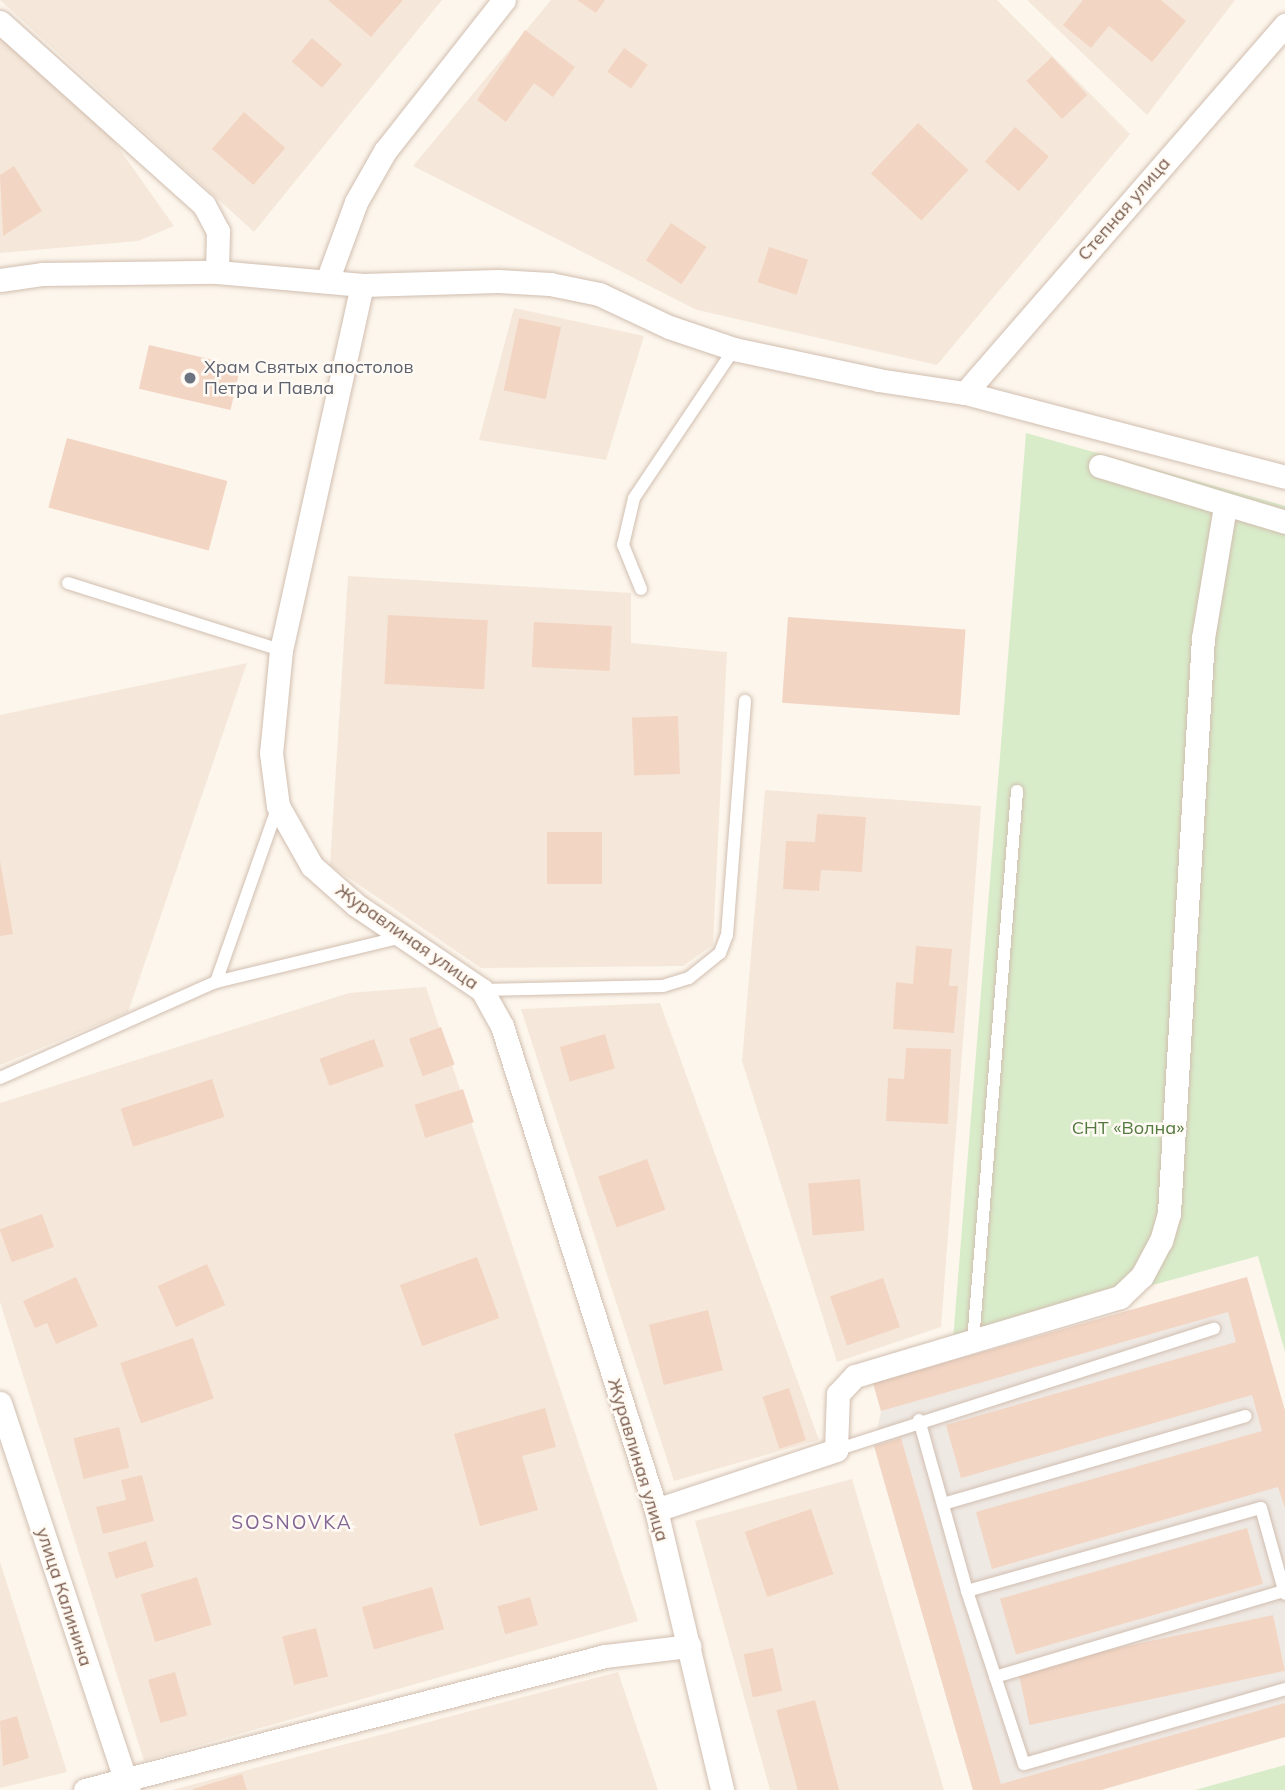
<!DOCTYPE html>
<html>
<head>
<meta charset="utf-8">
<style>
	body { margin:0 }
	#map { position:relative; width:1285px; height:1790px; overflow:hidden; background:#fdf6ec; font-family:Mulish,sans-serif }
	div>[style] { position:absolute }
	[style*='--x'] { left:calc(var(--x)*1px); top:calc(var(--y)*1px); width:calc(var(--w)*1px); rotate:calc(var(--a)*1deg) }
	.residential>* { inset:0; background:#f5e8da }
	.industrial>* { inset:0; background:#efe9e4 }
	.green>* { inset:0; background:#d8ecc9 }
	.building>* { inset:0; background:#f3d5c3; transform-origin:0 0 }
	.roads { filter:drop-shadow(0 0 2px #d1beb0) drop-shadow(0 0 2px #d1beb0) }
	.lane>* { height:12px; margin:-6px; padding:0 6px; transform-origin:6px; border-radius:6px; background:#fff }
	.street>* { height:23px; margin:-11.5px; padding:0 11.5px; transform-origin:11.5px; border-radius:11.5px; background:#fff }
	.dots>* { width:19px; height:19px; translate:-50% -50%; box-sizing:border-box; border:4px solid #fffaf3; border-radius:50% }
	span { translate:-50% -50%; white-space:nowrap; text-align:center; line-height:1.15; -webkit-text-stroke:5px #fffaf3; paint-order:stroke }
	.street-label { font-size:18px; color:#7a5c4d }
	.worship-label { font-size:18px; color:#5b616d }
	.left { translate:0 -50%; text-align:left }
	.park-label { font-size:18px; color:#537a41 }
	.neighbourhood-label { font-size:19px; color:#846695; letter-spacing:2px }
</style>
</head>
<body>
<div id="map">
	<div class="residential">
		<i style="clip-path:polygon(0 0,442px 0,254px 232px)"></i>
		<i style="clip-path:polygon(551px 0,997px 0,1130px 134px,937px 365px,697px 310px,413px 166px)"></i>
		<i style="clip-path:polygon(1027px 0,1235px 0,1147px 115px)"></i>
		<i style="clip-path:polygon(0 32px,103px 126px,174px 226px,138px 241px,0 253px)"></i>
		<i style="clip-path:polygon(514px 308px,644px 336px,606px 460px,479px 440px)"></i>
		<i style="clip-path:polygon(348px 576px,631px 593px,631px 643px,727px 652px,713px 945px,683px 966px,481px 968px,330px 865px)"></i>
		<i style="clip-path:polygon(247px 663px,128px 1012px,0 1065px,0 715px)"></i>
		<i style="clip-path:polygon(765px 790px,981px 806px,941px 1327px,837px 1362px,742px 1061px)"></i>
		<i style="clip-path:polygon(426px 987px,638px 1621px,144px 1761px,0 1302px,0 1103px,349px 993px)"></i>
		<i style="clip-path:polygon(660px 1003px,819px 1440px,674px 1481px,521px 1009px)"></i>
		<i style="clip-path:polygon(852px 1479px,944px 1790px,770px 1790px,695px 1521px)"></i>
		<i style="clip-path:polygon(0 1562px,67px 1772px,0 1788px)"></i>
		<i style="clip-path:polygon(618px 1672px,658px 1790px,172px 1790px)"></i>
	</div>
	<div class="industrial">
		<i style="clip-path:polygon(1247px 1277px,1285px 1411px,1285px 1737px,1101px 1790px,973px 1790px,874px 1446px,881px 1411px,873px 1383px)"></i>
	</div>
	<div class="green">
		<i style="clip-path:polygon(1026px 433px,1285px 506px,1285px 1352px,1258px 1256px,953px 1340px)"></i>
		<i style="clip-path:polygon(1285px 1765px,1285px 1790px,1195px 1790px)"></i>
	</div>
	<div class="building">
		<i style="clip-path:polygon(328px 0,403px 0,371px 37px)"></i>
		<i style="clip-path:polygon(577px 0,605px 0,596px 13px)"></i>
		<i style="clip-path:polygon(1083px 0,1161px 0,1186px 21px,1152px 62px,1109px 26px,1091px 48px,1063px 25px)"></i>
		<i style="clip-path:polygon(525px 30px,575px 67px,553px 97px,534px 83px,506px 122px,477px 100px)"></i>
		<i style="left:312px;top:38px;width:40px;height:31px;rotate:41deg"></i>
		<i style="left:624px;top:48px;width:29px;height:29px;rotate:35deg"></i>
		<i style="left:1052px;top:57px;width:52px;height:35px;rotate:47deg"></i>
		<i style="left:244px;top:112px;width:55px;height:49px;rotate:41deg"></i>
		<i style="left:918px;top:123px;width:69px;height:69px;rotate:43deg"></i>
		<i style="left:1015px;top:127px;width:45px;height:46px;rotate:41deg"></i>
		<i style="clip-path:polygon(14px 166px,42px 211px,3px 236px,0 175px)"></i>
		<i style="left:671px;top:223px;width:43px;height:45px;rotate:34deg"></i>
		<i style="left:769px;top:247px;width:41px;height:37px;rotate:18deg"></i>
		<i style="left:519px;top:318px;width:43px;height:74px;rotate:12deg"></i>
		<i style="left:149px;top:345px;width:94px;height:45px;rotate:13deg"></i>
		<i style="left:67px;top:438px;width:166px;height:72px;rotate:15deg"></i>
		<i style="left:388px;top:615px;width:100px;height:69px;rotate:3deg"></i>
		<i style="left:788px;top:617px;width:178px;height:86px;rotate:4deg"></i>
		<i style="left:534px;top:622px;width:78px;height:45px;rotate:3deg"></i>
		<i style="left:678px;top:716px;width:58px;height:46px;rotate:88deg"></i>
		<i style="clip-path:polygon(817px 814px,866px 817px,862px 872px,821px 870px,819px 891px,783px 889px,786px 841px,815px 842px)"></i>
		<i style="left:547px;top:832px;width:55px;height:52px"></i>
		<i style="clip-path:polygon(0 861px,13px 934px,0 936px)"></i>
		<i style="clip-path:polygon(916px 946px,952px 949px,949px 986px,958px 986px,954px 1033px,893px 1029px,896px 982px,913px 984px)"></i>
		<i style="left:441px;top:1027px;width:40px;height:34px;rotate:70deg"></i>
		<i style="left:605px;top:1034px;width:36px;height:47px;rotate:74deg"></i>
		<i style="left:374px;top:1039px;width:29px;height:58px;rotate:70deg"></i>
		<i style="clip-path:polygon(906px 1048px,951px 1049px,948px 1124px,886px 1121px,888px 1078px,904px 1079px)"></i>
		<i style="left:212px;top:1079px;width:40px;height:96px;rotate:72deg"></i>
		<i style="left:463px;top:1089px;width:35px;height:51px;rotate:72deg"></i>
		<i style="left:647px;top:1159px;width:54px;height:52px;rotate:70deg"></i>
		<i style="left:860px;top:1179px;width:52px;height:52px;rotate:85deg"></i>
		<i style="left:42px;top:1214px;width:35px;height:45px;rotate:70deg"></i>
		<i style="left:477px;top:1257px;width:65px;height:82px;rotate:70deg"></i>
		<i style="left:207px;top:1264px;width:45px;height:54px;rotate:66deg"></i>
		<i style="clip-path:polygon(76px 1277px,98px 1326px,56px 1344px,47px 1323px,35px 1328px,23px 1301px)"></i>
		<i style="clip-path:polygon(1247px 1277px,1285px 1411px,1285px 1508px,1278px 1487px,992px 1569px,976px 1512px,1262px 1431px,1252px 1395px,961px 1478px,946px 1425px,1236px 1342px,1228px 1312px,881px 1411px,873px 1383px)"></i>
		<i style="left:883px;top:1278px;width:52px;height:56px;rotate:71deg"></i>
		<i style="left:708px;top:1310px;width:62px;height:61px;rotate:76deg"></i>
		<i style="left:193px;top:1338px;width:64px;height:77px;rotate:71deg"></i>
		<i style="left:789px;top:1388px;width:55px;height:28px;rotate:72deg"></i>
		<i style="clip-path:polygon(545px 1408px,556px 1447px,522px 1456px,538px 1510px,480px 1526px,454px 1434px)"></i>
		<i style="left:119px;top:1427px;width:42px;height:47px;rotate:76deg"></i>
		<i style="clip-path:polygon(901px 1438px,1001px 1784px,1285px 1703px,1285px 1737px,1101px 1790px,973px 1790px,874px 1446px)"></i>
		<i style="clip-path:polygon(142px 1475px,154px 1521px,103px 1534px,96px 1507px,126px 1500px,121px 1480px)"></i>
		<i style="left:811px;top:1509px;width:69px;height:70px;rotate:71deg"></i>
		<i style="left:1247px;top:1528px;width:58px;height:257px;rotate:74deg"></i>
		<i style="left:146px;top:1541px;width:27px;height:40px;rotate:73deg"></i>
		<i style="left:197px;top:1577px;width:50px;height:59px;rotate:73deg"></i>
		<i style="left:432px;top:1587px;width:44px;height:73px;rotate:74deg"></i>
		<i style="left:530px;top:1597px;width:29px;height:34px;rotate:74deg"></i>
		<i style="left:1273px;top:1615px;width:57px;height:261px;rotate:78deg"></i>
		<i style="left:316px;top:1628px;width:50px;height:35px;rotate:76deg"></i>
		<i style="left:773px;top:1648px;width:44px;height:30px;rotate:78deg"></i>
		<i style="left:175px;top:1672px;width:45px;height:28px;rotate:74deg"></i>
		<i style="left:815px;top:1700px;width:93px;height:40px;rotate:75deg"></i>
		<i style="clip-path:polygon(17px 1716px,29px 1758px,3px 1766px,0 1721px)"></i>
		<i style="clip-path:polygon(242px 1774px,247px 1790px,193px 1790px,193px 1789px)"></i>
	</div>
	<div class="roads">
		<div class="lane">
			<i style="--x:68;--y:583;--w:223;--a:17.5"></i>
			<i style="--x:641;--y:589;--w:48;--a:-112.2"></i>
			<i style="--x:623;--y:545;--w:48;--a:-76.8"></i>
			<i style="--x:634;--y:498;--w:179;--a:-56.1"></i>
			<i style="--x:216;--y:982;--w:187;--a:-70.6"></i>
			<i style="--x:482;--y:990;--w:181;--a:-1.3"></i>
			<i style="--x:663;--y:986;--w:27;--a:-17"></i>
			<i style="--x:689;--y:978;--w:40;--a:-39"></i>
			<i style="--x:720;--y:953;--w:19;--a:-69"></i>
			<i style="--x:727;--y:935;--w:235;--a:-85.6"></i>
			<i style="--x:0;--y:1078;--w:236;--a:-24"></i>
			<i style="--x:216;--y:982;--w:191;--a:-13.6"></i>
			<i style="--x:973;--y:1342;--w:553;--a:-85.43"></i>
			<i style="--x:919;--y:1420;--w:178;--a:74.3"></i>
			<i style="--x:967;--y:1591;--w:182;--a:71.8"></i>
			<i style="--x:1024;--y:1764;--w:272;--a:-16"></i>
			<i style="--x:836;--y:1450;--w:397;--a:-17.8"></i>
			<i style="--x:943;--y:1504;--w:315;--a:-16.2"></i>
			<i style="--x:967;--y:1591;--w:305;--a:-15.8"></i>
			<i style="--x:1261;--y:1508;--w:89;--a:74.4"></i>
			<i style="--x:995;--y:1677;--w:302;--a:-16.6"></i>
		</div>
		<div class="street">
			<i style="--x:0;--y:22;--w:274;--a:41.9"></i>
			<i style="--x:204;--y:205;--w:30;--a:62"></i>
			<i style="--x:218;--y:231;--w:41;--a:91.4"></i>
			<i style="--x:0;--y:280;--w:42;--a:-8.1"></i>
			<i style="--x:42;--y:274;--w:175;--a:-0.7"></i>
			<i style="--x:217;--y:272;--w:146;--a:5.1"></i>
			<i style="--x:362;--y:285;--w:136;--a:-1.7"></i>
			<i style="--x:498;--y:281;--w:52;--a:3.3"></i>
			<i style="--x:550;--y:284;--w:50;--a:11.5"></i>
			<i style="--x:599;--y:294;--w:77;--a:25.2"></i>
			<i style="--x:669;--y:327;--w:69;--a:18.7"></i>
			<i style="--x:734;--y:349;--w:147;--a:12.1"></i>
			<i style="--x:878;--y:380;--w:88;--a:8.5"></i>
			<i style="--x:965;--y:393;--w:331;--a:14.7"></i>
			<i style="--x:327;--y:281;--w:84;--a:-69.8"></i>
			<i style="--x:356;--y:202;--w:59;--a:-60.4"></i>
			<i style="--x:385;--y:151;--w:192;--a:-51.8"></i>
			<i style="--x:362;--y:285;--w:374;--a:102.5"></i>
			<i style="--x:281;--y:650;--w:103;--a:95.5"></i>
			<i style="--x:271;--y:753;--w:53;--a:82.5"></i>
			<i style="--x:278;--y:806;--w:69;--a:60.5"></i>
			<i style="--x:312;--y:866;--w:59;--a:41.6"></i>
			<i style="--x:356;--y:905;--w:152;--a:34"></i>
			<i style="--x:482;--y:990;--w:41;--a:60.9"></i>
			<i style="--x:502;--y:1026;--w:508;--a:72.35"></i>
			<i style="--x:656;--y:1510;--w:288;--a:76.7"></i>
			<i style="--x:965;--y:393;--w:488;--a:-49"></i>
			<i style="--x:1100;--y:466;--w:193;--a:16.8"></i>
			<i style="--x:0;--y:1403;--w:408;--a:71.6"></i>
			<i style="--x:656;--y:1510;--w:190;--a:-18.4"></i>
			<i style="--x:836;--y:1450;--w:56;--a:-88"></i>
			<i style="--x:838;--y:1394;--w:25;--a:-47"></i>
			<i style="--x:855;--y:1376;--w:277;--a:-16.6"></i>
			<i style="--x:1120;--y:1297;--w:30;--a:-44"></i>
			<i style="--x:1142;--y:1276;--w:40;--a:-62"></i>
			<i style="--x:1161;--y:1241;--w:29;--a:-74"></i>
			<i style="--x:1169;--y:1213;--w:576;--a:-86.62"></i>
			<i style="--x:1203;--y:638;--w:133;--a:-80.5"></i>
			<i style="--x:85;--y:1790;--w:537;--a:-14.45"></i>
			<i style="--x:605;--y:1656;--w:85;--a:-6.8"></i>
		</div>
	</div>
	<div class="dots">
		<i style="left:190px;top:378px;background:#6b7280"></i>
	</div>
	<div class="street-label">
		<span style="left:1124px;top:209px;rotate:-49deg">Степная улица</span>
		<span style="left:407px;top:937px;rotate:35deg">Журавлиная улица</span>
		<span style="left:638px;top:1460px;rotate:73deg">Журавлиная улица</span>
		<span style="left:64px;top:1597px;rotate:72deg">улица Калинина</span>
	</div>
	<div class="worship-label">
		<span class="left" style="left:204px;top:378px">Храм Святых апостолов<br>Петра и Павла</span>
	</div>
	<div class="park-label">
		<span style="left:1128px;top:1128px">СНТ «Волна»</span>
	</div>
	<div class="neighbourhood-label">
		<span style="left:292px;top:1523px">SOSNOVKA</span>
	</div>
</div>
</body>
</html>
